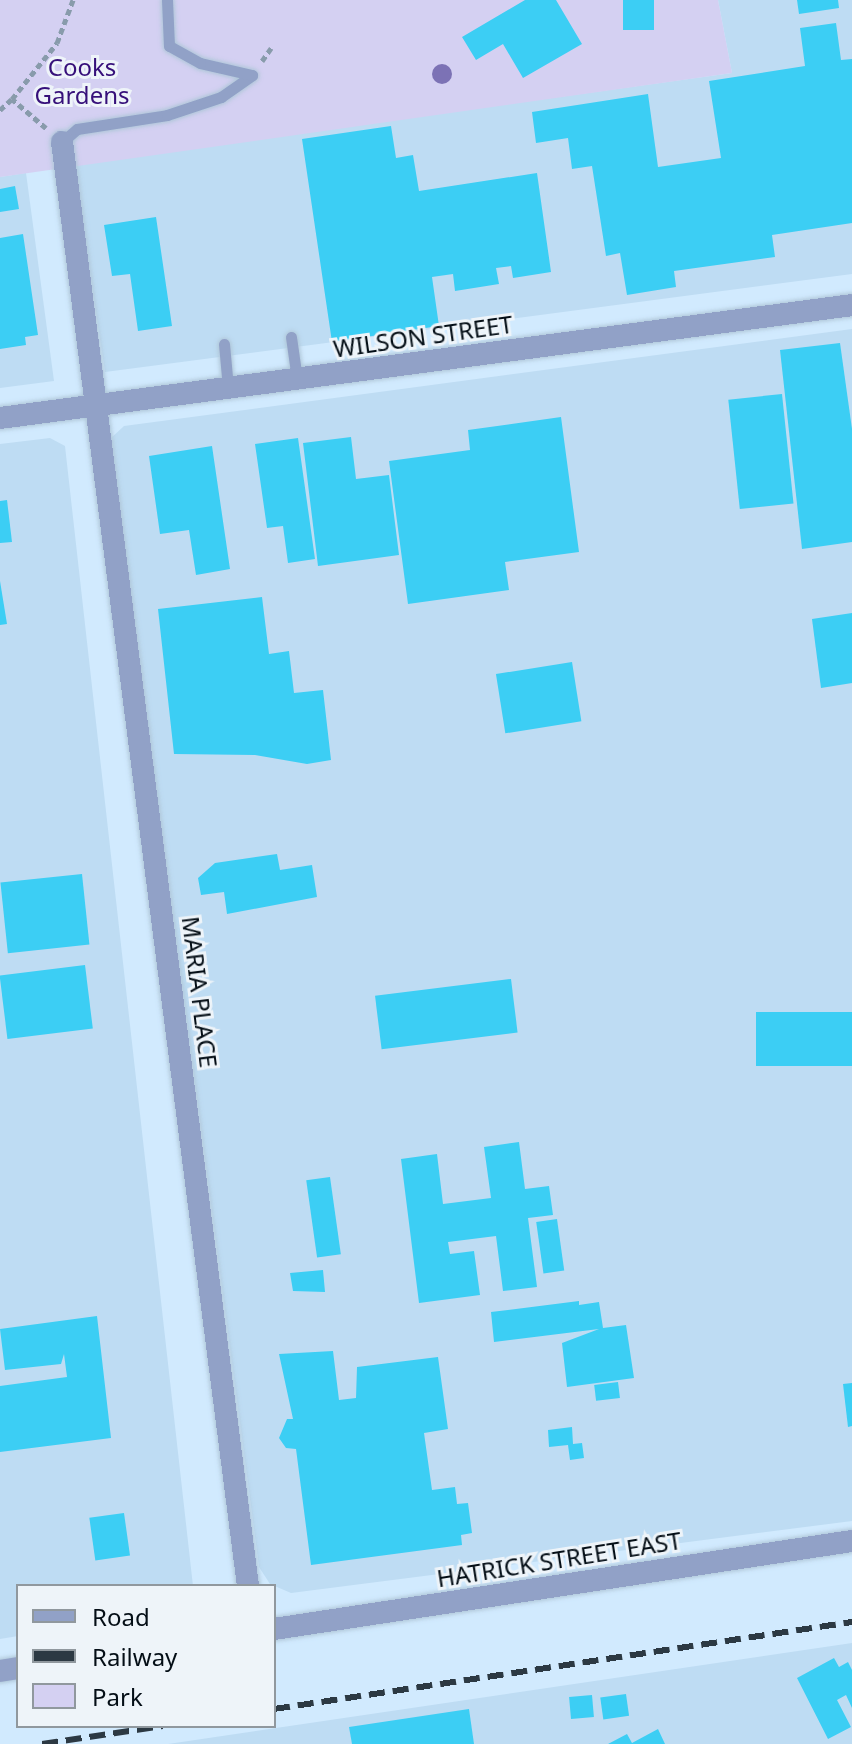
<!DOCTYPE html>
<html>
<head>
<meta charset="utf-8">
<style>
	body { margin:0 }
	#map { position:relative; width:852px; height:1744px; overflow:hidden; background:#d1eafe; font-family:"Noto Sans",sans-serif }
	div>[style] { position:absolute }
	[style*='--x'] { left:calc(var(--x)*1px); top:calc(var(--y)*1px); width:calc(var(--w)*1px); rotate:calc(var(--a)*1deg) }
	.built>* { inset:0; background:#bedcf3 }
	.green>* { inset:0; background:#d4d0f2 }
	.building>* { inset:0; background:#3ccef4; transform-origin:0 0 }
	.path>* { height:5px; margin-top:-2.5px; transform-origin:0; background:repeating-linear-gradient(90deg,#889bab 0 6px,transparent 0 10px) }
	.roads { filter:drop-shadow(0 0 2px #b0c7d9) drop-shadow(0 0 2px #b0c7d9) }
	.service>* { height:11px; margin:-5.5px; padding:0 5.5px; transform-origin:5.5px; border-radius:5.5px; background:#91a1c7 }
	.minor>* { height:22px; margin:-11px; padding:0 11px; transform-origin:11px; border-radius:11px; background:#91a1c7 }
	.rail>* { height:6px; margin-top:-3px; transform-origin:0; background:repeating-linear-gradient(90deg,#2c3943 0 16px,transparent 0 24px) }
	.trees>* { width:20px; height:20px; margin:-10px; border-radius:50%; background:#7c72b5 }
	span { translate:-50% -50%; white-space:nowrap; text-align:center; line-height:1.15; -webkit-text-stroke:6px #eef4f9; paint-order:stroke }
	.park-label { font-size:24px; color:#36107a }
	.street-label { font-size:24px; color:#040e16 }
	.legend { position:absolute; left:16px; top:1584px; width:260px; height:144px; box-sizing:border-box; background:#eef4f9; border:2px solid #90989e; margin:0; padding:10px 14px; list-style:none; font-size:24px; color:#040e16 }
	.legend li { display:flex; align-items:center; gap:16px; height:40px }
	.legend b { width:40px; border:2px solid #90989e }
</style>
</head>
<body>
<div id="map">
	<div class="built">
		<i style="clip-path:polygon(718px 0,852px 0,852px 274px,105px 372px,74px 164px,732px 73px)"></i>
		<i style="clip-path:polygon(26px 173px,54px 381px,0 388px,0 177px)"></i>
		<i style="clip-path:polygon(852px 329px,852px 1521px,291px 1593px,270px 1584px,259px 1567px,110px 439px,124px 426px)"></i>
		<i style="clip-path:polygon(50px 438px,65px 446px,193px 1586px,18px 1586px,18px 1636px,0 1639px,0 444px)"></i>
		<i style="clip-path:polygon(852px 1643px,852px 1744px,168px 1744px)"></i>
	</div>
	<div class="green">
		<i style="clip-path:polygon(0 0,718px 0,732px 73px,0 177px)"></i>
	</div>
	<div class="building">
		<i style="clip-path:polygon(525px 0,556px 0,582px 44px,523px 78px,503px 44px,476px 60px,462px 37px)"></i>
		<i style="left:623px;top:0;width:31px;height:30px"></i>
		<i style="clip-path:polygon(797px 0,838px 0,839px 8px,799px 14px)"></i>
		<i style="clip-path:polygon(836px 23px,841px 60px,852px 59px,852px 223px,772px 235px,775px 257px,674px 271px,676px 287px,627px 295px,620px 253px,606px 256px,592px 166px,572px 169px,568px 138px,536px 143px,532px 112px,648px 94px,658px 167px,721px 158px,709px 81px,805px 66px,800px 28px)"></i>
		<i style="clip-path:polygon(391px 126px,396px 158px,413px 155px,419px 191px,537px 173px,551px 272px,513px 278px,511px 266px,496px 268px,499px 284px,455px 291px,453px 274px,432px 277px,439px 326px,332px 342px,302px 139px)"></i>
		<i style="clip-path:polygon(15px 186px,19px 209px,0 212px,0 189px)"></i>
		<i style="clip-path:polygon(156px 217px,172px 326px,138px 331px,130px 274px,112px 276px,104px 225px)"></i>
		<i style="clip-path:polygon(23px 234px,38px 335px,25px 337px,26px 345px,0 349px,0 238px)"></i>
		<i style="clip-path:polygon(840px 343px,852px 429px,852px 542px,802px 549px,780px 350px)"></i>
		<i style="left:782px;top:394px;width:110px;height:54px;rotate:84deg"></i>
		<i style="clip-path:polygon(561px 417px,579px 552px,505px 562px,509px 590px,408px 604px,389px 461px,470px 450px,468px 430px)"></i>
		<i style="clip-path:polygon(351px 437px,356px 479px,389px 475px,399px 555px,318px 566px,303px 443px)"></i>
		<i style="clip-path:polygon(298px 438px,315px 559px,288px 563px,283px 526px,267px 528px,255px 444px)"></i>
		<i style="clip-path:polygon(212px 446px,230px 569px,196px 575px,189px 530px,160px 534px,149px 456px)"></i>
		<i style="clip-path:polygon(7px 500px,12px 542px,0 543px,0 501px)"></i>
		<i style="clip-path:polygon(0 581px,7px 624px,0 625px)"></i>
		<i style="clip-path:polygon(262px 597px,269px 654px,289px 651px,294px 693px,323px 690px,331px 760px,307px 764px,255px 755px,174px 754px,158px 609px)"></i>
		<i style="clip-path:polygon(852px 613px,852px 683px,821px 688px,812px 619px)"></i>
		<i style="left:572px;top:662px;width:60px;height:77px;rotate:81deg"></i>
		<i style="clip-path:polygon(277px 854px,280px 870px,312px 865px,317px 897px,227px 914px,224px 892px,201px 895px,198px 878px,215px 863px)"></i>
		<i style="left:82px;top:874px;width:71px;height:82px;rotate:84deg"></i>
		<i style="left:85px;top:965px;width:64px;height:86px;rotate:83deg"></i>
		<i style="left:511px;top:979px;width:54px;height:137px;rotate:83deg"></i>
		<i style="left:852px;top:1012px;width:54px;height:96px;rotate:90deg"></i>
		<i style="clip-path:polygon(519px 1142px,525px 1189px,549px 1186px,553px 1215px,528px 1218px,537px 1287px,503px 1291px,496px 1236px,448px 1242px,450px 1254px,474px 1251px,480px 1295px,419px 1303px,401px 1159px,437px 1154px,443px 1204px,491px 1198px,484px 1147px)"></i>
		<i style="left:330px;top:1177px;width:78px;height:24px;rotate:82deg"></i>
		<i style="left:557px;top:1219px;width:52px;height:21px;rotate:82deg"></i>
		<i style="clip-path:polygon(323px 1270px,325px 1292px,293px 1291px,290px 1273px)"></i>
		<i style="clip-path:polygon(579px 1301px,579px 1305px,599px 1302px,603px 1328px,626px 1325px,634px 1378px,567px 1387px,562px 1343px,599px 1329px,494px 1342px,491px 1312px)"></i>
		<i style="clip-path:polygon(97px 1316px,111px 1438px,0 1452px,0 1386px,67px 1377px,64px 1354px,61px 1364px,5px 1370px,0 1329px)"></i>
		<i style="clip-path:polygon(333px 1351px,339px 1400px,356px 1398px,357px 1367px,438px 1357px,448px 1429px,424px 1433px,432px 1490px,455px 1487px,457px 1504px,468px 1503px,472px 1533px,461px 1535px,462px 1545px,311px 1565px,296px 1449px,286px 1448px,279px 1438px,287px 1419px,293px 1419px,279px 1354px)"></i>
		<i style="left:618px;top:1382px;width:16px;height:24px;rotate:83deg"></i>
		<i style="clip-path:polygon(852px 1383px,852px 1426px,848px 1427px,843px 1384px)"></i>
		<i style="clip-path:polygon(572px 1427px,573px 1444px,582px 1443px,584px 1458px,570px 1460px,568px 1445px,549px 1447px,548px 1430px)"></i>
		<i style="left:124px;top:1513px;width:43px;height:35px;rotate:82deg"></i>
		<i style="clip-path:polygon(834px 1658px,839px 1667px,848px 1662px,852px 1670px,852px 1708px,846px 1695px,837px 1700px,851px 1727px,828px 1739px,797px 1678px)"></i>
		<i style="left:626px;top:1694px;width:22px;height:26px;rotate:82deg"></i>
		<i style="left:592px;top:1695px;width:22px;height:23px;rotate:85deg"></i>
		<i style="clip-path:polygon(469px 1709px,474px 1744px,352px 1744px,349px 1727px)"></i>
		<i style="clip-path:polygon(658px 1729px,665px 1744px,608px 1744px,627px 1734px,632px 1743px)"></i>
	</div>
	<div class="path">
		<i style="--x:262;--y:61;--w:16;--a:-55"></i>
		<i style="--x:0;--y:110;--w:16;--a:-43"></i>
		<i style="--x:46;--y:128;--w:45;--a:-139.5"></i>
		<i style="--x:12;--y:99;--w:72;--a:-51.2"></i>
		<i style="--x:57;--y:43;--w:46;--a:-69.6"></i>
	</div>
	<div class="roads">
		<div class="service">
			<i style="--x:62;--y:142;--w:20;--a:-41"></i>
			<i style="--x:77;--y:129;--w:91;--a:-8.8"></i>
			<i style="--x:167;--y:115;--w:57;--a:-18.4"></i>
			<i style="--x:221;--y:97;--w:38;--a:-35"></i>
			<i style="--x:252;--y:75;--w:53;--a:-167"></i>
			<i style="--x:200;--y:63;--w:35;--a:-151"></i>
			<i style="--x:169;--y:46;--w:46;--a:-92.5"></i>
			<i style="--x:291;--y:337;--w:42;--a:81.9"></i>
			<i style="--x:224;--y:344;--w:44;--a:84.8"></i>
		</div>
		<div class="minor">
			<i style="--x:62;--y:142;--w:1456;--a:82.66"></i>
			<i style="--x:0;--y:418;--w:859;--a:-7.55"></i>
			<i style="--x:274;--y:1629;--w:585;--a:-8.66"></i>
			<i style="--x:0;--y:1671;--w:18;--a:-9"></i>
		</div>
	</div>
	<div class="rail">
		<i style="--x:274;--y:1709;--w:585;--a:-8.56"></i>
		<i style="--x:42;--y:1744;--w:122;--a:-8.5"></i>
	</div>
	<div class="trees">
		<i style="left:442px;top:74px"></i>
	</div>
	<div class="park-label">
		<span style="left:82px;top:81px">Cooks<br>Gardens</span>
	</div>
	<div class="street-label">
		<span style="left:423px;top:336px;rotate:-8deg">WILSON STREET</span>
		<span style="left:200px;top:992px;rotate:83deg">MARIA PLACE</span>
		<span style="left:559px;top:1559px;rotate:-9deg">HATRICK STREET EAST</span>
	</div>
	<ul class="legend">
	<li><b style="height:10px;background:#91a1c7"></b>Road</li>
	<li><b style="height:10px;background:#2c3943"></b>Railway</li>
	<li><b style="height:22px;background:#d4d0f2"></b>Park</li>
	</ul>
</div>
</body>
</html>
